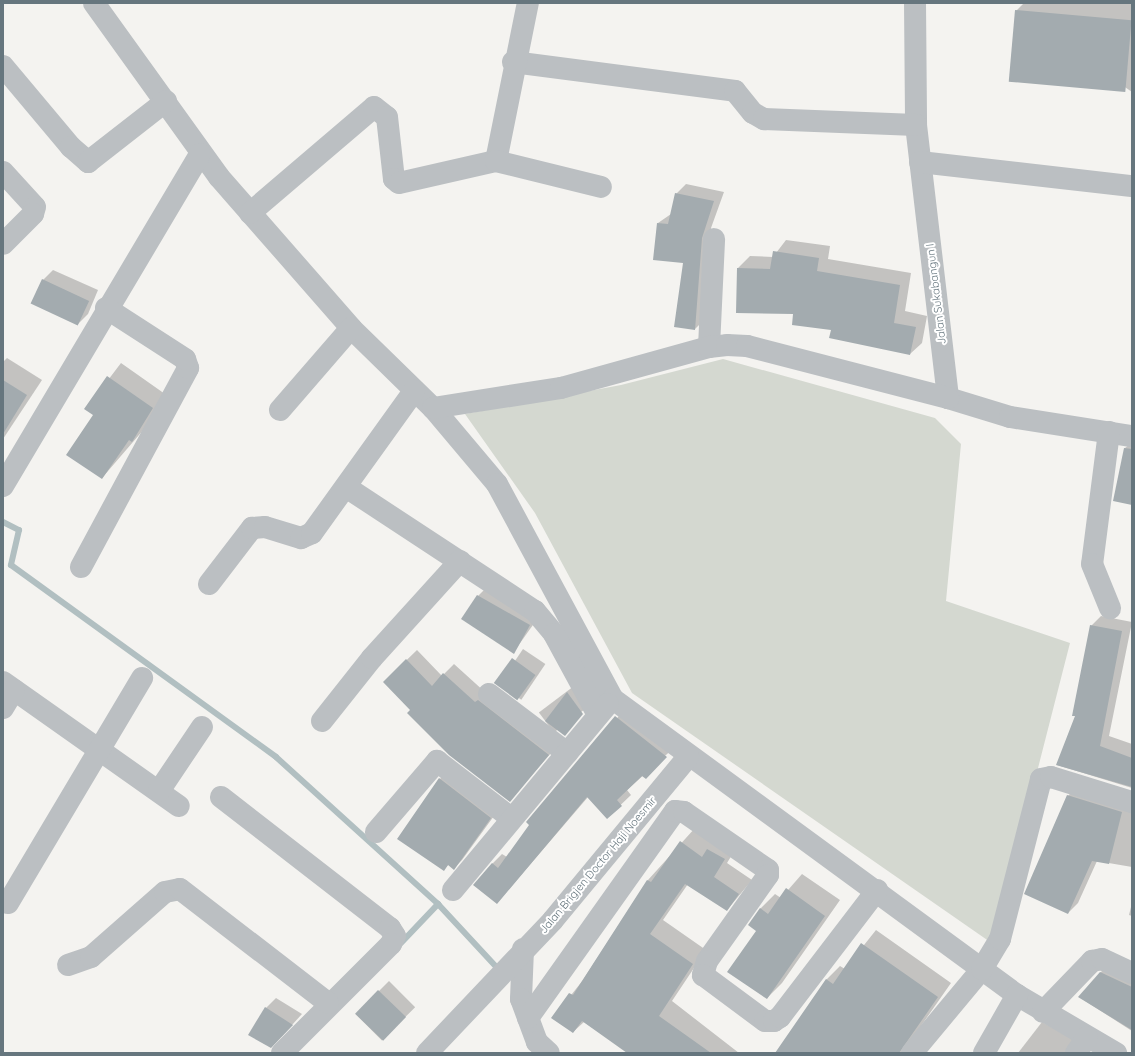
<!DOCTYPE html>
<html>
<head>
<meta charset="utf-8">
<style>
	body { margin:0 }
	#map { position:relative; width:1135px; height:1056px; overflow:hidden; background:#f4f3f0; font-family:Quicksand,sans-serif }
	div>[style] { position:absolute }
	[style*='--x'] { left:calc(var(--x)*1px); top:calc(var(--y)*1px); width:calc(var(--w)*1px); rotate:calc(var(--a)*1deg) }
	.green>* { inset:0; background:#d4d8d0 }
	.shadow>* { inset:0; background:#0003; transform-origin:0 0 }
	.stream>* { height:6px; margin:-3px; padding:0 3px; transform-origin:3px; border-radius:3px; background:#b1bfc1 }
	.building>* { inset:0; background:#a3abaf; transform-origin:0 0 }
	.minor>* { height:22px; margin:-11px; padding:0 11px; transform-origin:11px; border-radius:11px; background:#bbbfc2 }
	span { translate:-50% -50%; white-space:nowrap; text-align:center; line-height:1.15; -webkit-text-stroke:4px #fff; paint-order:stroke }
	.street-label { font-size:11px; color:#66767e }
	.frame { position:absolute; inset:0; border:4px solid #66767e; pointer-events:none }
</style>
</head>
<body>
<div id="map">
	<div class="green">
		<i style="clip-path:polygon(723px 359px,935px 418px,961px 444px,946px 601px,1070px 643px,993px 944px,632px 693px,535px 513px,465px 414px,621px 385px)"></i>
	</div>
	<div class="shadow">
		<i style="clip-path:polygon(1024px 3px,1132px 3px,1132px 92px,1016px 11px)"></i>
		<i style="clip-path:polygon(686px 184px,724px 192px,711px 228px,705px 319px,695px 329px,675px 326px,685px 262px,658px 223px,671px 214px,676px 194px)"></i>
		<i style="clip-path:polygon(786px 240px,830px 246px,828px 259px,911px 273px,905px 311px,927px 316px,922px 343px,910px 354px,832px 329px,794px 313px,738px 268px,750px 256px,773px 257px)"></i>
		<i style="clip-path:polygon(53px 270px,98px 290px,88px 314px,78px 324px,43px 280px)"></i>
		<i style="clip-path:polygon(7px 358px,42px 380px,3px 439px,3px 362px)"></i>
		<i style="clip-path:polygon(121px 363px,165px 394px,145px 428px,102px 478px,94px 414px,86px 409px)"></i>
		<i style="clip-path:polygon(1132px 442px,1132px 503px,1124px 449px)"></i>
		<i style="clip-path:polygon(488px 586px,540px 615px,513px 653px,478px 596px)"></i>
		<i style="clip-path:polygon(1101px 616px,1132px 622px,1109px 736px,1132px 744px,1132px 788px,1057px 765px,1076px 715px,1091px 626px)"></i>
		<i style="left:523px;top:649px;width:27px;height:43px;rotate:34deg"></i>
		<i style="clip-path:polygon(417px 650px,442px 676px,454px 664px,486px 693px,558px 745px,510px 800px,384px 682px)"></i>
		<i style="left:578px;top:683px;width:25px;height:49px;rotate:53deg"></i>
		<i style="clip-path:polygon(626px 707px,676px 746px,627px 790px,631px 795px,607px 818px,588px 797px,497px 903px,492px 864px,502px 854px,507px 857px)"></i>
		<i style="clip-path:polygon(448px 770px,499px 809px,462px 860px,454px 868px,449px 864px,443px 870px,440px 779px)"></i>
		<i style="clip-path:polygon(1078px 785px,1132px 802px,1132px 867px,1097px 861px,1078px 903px,1068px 913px,1068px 796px)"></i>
		<i style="clip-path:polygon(695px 828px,738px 845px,727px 863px,752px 880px,727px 910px,688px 884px,663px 920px,706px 950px,672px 1001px,739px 1053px,629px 1053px,584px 1022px,573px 1032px,553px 1018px,583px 980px,648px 880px)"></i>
		<i style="clip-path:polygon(802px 874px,840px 900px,782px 983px,767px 998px,757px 931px,760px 909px,775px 894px,781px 898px)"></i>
		<i style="clip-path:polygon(1132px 903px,1132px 916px,1129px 915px)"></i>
		<i style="clip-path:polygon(876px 930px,951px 983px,902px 1053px,777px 1053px,827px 979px,840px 966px,845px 969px)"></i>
		<i style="clip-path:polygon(1109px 963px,1132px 972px,1132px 1031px,1079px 997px)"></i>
		<i style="left:389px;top:981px;width:37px;height:47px;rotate:45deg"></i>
		<i style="clip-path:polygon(276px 998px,302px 1014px,281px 1037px,266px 1008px)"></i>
		<i style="clip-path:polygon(1042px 1022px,1076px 1041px,1075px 1053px,1018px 1053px)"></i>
	</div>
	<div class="stream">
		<i style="--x:3;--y:522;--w:18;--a:27"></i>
		<i style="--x:19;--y:530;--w:36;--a:103"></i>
		<i style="--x:11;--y:565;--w:327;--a:35.9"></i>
		<i style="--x:276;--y:757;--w:219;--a:42.2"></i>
		<i style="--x:438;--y:904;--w:91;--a:47.2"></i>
		<i style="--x:401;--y:943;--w:54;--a:-46.5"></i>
	</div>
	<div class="building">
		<i style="left:1015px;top:10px;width:117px;height:72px;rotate:5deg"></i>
		<i style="clip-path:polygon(675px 193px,714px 201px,702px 238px,695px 330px,674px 327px,683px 263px,653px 260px,657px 223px,668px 224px)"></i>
		<i style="clip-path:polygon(773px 251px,819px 258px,817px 271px,900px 285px,894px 323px,916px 327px,910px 355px,829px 338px,831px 330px,792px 325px,793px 314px,736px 313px,737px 268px,770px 269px)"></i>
		<i style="left:42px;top:279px;width:52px;height:27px;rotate:25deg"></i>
		<i style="clip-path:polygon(107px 376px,153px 408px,132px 442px,129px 440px,102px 479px,66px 455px,93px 415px,84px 409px)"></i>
		<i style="clip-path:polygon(3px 380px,27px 395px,3px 434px)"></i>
		<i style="clip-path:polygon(1124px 448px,1132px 449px,1132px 505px,1113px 501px)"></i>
		<i style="clip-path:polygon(477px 595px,530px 625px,514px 654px,461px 619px)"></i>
		<i style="clip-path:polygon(1090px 625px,1122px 631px,1100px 746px,1132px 758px,1132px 787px,1056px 765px,1075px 716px,1072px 716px)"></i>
		<i style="left:512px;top:658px;width:29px;height:31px;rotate:36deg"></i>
		<i style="clip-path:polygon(406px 659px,432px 686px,443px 673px,475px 702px,478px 700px,549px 755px,510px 802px,449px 755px,407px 713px,410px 710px,383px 682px)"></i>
		<i style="clip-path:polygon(567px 692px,583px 714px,565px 736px,545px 721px)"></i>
		<i style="clip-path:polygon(615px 716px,667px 757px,646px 779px,642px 776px,617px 800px,622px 806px,607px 819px,587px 797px,497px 904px,473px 885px,492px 863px,498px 868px,529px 825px,526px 822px)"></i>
		<i style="clip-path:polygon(439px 778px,491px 818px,454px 870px,448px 865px,444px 871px,397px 839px)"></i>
		<i style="clip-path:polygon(1067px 795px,1122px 812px,1109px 864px,1092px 861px,1068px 914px,1024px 894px)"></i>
		<i style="clip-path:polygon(680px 841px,702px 857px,707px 849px,725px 859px,714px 877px,739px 894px,727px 911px,685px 884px,650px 934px,693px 964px,659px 1016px,711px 1053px,627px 1053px,582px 1021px,573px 1033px,551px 1018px,569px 993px,573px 995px,647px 880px,651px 882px)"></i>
		<i style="clip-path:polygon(786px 888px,825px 916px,767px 999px,727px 972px,756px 931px,748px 925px,760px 908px,768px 914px)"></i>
		<i style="clip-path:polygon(861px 943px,938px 997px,899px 1053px,775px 1053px,826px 979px,833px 984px)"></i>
		<i style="clip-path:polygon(1100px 972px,1132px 987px,1132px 1030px,1078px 997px)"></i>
		<i style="left:378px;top:990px;width:39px;height:33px;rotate:44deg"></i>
		<i style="clip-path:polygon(265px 1007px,293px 1025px,271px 1048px,248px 1035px)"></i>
	</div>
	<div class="minor">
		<i style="--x:94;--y:3;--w:214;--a:54.3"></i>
		<i style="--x:219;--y:177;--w:201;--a:48.8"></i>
		<i style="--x:351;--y:328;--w:115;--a:44.3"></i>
		<i style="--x:433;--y:408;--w:99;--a:49.9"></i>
		<i style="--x:497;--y:484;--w:244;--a:61.7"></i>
		<i style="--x:613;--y:699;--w:501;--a:36.23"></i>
		<i style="--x:1017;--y:995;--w:115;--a:30.4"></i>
		<i style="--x:915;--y:3;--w:122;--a:89.5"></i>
		<i style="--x:916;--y:125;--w:275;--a:83.3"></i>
		<i style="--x:948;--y:398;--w:65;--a:17"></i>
		<i style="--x:1010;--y:417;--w:123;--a:8.9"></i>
		<i style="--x:513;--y:62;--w:224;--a:7.4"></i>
		<i style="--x:735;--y:91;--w:28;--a:51"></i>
		<i style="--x:753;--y:113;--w:13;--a:29"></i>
		<i style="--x:764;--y:119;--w:152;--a:2.3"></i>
		<i style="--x:3;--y:66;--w:106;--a:50"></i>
		<i style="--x:71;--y:147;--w:23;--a:41"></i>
		<i style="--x:88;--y:162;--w:99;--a:-38"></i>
		<i style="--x:496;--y:161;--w:161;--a:-78.6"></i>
		<i style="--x:920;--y:162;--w:213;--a:6.5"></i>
		<i style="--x:3;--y:172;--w:47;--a:47.6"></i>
		<i style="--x:35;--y:207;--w:7;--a:106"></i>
		<i style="--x:33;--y:214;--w:42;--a:135"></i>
		<i style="--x:250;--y:213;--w:163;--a:-40.5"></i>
		<i style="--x:374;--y:107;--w:16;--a:38"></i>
		<i style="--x:387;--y:117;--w:62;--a:83.6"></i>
		<i style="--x:394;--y:179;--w:6;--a:39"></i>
		<i style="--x:399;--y:183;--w:99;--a:-12.8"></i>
		<i style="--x:496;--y:161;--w:108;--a:13.9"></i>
		<i style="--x:709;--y:347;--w:108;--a:-87.3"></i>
		<i style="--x:433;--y:408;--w:130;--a:-8.9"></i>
		<i style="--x:561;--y:388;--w:154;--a:-15.5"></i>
		<i style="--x:709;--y:347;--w:18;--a:-6"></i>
		<i style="--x:727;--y:345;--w:20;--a:3"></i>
		<i style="--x:747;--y:346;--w:208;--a:14.5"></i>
		<i style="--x:280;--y:410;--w:108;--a:-49.1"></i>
		<i style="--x:1109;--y:432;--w:133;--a:97.3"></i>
		<i style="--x:1092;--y:564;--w:48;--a:67.8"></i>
		<i style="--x:3;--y:486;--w:386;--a:-59.3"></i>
		<i style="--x:346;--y:487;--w:226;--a:33.3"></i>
		<i style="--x:535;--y:611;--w:30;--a:50"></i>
		<i style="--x:554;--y:634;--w:92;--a:61.5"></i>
		<i style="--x:81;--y:567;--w:226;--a:-61.7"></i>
		<i style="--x:188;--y:368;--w:9;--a:-108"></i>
		<i style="--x:185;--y:359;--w:94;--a:-147.2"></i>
		<i style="--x:209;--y:584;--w:71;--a:-52.5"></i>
		<i style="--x:252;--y:528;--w:13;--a:-4"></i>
		<i style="--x:265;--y:527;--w:38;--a:17"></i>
		<i style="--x:301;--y:538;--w:12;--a:-24"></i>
		<i style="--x:312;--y:533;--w:175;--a:-54.3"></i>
		<i style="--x:3;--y:682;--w:215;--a:35.2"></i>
		<i style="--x:489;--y:694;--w:98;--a:37.1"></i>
		<i style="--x:3;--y:708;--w:21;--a:-59"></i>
		<i style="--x:322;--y:721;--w:80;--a:-51.6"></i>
		<i style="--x:372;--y:658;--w:131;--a:-47.8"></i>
		<i style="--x:159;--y:791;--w:77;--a:-56.1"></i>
		<i style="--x:221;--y:797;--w:214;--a:37.8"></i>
		<i style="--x:390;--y:928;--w:9;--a:58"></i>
		<i style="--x:395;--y:936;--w:9;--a:117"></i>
		<i style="--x:391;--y:944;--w:154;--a:135"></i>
		<i style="--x:376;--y:832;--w:94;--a:-49.3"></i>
		<i style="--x:437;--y:761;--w:93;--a:37.6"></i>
		<i style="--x:453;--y:890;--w:242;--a:-50.2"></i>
		<i style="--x:8;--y:903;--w:262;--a:-59.2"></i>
		<i style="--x:523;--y:949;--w:50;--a:92.3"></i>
		<i style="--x:521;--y:999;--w:46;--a:69.6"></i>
		<i style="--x:537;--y:1042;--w:16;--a:43"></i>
		<i style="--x:68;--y:965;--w:24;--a:-19"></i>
		<i style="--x:91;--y:957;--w:98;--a:-41.3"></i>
		<i style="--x:165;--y:892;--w:15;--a:-11"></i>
		<i style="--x:180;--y:889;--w:187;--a:37.6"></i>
		<i style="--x:1043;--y:1012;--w:71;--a:-46.1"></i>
		<i style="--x:1092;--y:961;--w:10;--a:-11"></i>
		<i style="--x:1102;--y:959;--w:33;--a:25"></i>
		<i style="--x:528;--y:1018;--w:254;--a:-54.6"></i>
		<i style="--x:675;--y:811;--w:9;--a:6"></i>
		<i style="--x:684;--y:812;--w:102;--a:34.6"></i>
		<i style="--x:768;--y:870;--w:5;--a:90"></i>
		<i style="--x:768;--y:875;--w:105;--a:125.3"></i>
		<i style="--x:707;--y:961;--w:15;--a:106"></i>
		<i style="--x:703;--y:975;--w:77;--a:36.6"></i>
		<i style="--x:765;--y:1021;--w:9;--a:0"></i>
		<i style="--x:774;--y:1021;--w:7;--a:-34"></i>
		<i style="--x:780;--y:1017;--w:160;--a:-52.6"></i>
		<i style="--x:427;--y:1053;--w:183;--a:-46.5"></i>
		<i style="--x:553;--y:920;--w:212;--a:-50.4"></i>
		<i style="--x:912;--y:1053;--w:109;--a:-50.2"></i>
		<i style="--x:982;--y:969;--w:35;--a:-59"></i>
		<i style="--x:1000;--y:939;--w:165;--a:-75.6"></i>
		<i style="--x:1041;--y:779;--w:10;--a:-11"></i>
		<i style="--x:1051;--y:777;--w:85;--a:17.2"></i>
		<i style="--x:984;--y:1053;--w:67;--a:-60.4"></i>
		<i style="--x:1076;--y:1053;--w:19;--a:-55"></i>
	</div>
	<div class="street-label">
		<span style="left:936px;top:294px;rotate:-97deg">Jalan Sukabangun I</span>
		<span style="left:598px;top:865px;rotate:-50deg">Jalan Brigjen Doctor Haji Noesmir</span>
	</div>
	<div class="frame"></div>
</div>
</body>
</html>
